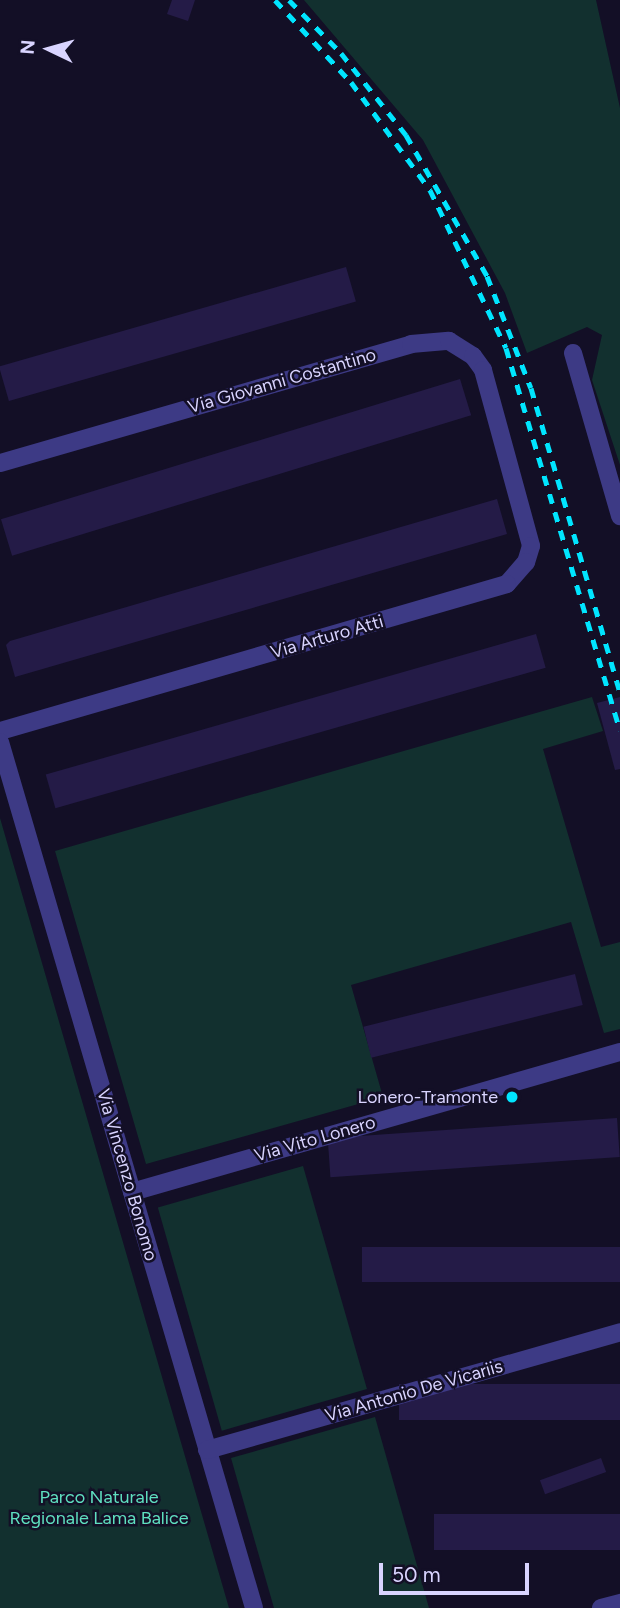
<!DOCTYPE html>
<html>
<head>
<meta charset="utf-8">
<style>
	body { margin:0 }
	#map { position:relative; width:620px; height:1608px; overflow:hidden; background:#130f26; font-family:Figtree,sans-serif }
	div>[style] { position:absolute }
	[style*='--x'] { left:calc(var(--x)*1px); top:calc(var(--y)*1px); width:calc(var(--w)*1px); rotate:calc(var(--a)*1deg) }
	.green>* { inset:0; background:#12302f; transform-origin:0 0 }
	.building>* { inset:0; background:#241b47; transform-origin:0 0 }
	.minor>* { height:18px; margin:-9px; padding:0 9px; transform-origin:9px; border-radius:9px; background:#3d3a85 }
	.rail>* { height:5px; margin-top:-2.5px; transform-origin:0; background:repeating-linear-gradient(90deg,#00e5ff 0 10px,transparent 0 19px) }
	.dots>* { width:19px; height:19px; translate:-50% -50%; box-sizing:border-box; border:4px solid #130f26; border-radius:50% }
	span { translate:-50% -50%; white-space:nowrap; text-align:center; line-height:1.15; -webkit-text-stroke:5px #130f26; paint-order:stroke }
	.street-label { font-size:18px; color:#d9d4ff }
	.poi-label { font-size:18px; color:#d9d4ff }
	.right { translate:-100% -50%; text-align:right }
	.park-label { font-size:18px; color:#5fe0c0 }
	.north { position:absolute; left:14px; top:14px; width:70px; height:70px; -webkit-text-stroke:5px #130f26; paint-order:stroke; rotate:275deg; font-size:19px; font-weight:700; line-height:28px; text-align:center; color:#d9d4ff }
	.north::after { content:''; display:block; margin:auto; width:24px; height:32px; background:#d9d4ff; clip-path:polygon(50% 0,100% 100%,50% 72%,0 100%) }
	.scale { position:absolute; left:379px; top:1563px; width:150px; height:32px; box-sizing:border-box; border:4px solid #d9d4ff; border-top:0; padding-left:9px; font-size:21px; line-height:24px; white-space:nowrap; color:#d9d4ff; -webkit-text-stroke:5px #130f26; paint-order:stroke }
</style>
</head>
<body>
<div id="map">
	<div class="green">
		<i style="clip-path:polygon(304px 0,596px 0,620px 108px,620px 465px,592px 380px,602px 335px,587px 327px,527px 353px,505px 293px,423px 140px)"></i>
		<i style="clip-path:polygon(592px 697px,603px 731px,543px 749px,601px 947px,620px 942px,620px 1029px,604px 1033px,571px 922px,351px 985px,383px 1097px,146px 1164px,55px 851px)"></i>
		<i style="clip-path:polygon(0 818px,13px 863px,229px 1608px,0 1608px)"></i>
		<i style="left:303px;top:1166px;width:232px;height:151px;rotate:74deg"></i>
		<i style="clip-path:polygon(375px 1417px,429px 1608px,274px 1608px,231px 1458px)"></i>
	</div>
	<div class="building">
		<i style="clip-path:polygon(172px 0,195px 0,188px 21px,167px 14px)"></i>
		<i style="left:346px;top:267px;width:36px;height:361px;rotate:74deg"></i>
		<i style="left:460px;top:379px;width:38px;height:480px;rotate:73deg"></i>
		<i style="clip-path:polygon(497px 499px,507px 534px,15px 677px,6px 645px,10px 641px)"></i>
		<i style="left:536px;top:634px;width:35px;height:510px;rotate:74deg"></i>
		<i style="clip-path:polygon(620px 697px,620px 769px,615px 770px,597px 703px)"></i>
		<i style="left:575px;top:974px;width:32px;height:218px;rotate:76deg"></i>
		<i style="left:617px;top:1118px;width:39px;height:290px;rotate:86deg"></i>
		<i style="left:620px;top:1247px;width:35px;height:258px;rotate:90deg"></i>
		<i style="left:620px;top:1384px;width:36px;height:221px;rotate:90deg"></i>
		<i style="left:601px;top:1458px;width:15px;height:65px;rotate:70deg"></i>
		<i style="left:620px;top:1514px;width:36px;height:186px;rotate:90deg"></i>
	</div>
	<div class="minor">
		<i style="--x:573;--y:353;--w:170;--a:73.9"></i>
		<i style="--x:0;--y:463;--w:428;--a:-16.1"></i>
		<i style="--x:411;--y:344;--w:38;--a:-5"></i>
		<i style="--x:449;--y:341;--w:28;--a:32"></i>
		<i style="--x:473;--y:356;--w:17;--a:54"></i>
		<i style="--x:483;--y:370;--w:182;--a:74.7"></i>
		<i style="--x:531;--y:546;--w:17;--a:107"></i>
		<i style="--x:526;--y:562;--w:29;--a:131"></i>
		<i style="--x:507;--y:584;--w:528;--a:163.83"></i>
		<i style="--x:0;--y:742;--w:902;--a:73.65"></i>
		<i style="--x:132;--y:1192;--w:508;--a:-16.01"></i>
		<i style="--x:207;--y:1450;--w:430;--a:-15.9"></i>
		<i style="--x:601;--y:1608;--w:20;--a:-15"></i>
	</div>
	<div class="rail">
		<i style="--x:275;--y:0;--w:112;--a:47.2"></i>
		<i style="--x:351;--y:82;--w:134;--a:53.8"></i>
		<i style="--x:430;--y:190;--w:175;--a:64.3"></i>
		<i style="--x:506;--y:348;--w:399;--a:73.4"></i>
		<i style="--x:289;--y:0;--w:74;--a:45.5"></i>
		<i style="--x:341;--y:53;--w:105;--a:51.6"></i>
		<i style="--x:406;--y:135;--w:163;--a:60.1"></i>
		<i style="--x:487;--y:276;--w:120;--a:68.6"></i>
		<i style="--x:531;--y:388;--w:318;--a:73.7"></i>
	</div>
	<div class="dots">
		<i style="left:512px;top:1097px;background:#00e5ff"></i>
	</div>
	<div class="street-label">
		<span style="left:282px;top:381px;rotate:-16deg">Via Giovanni Costantino</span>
		<span style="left:327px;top:637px;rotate:-16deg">Via Arturo Atti</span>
		<span style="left:315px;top:1139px;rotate:-16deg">Via Vito Lonero</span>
		<span style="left:127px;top:1175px;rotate:74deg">Via Vincenzo Bonomo</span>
		<span style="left:414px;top:1391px;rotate:-16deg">Via Antonio De Vicariis</span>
	</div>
	<div class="poi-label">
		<span class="right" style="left:498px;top:1097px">Lonero-Tramonte</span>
	</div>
	<div class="park-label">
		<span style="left:99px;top:1508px">Parco Naturale<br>Regionale Lama Balice</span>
	</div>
	<div class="north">N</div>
	<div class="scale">50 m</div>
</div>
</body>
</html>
